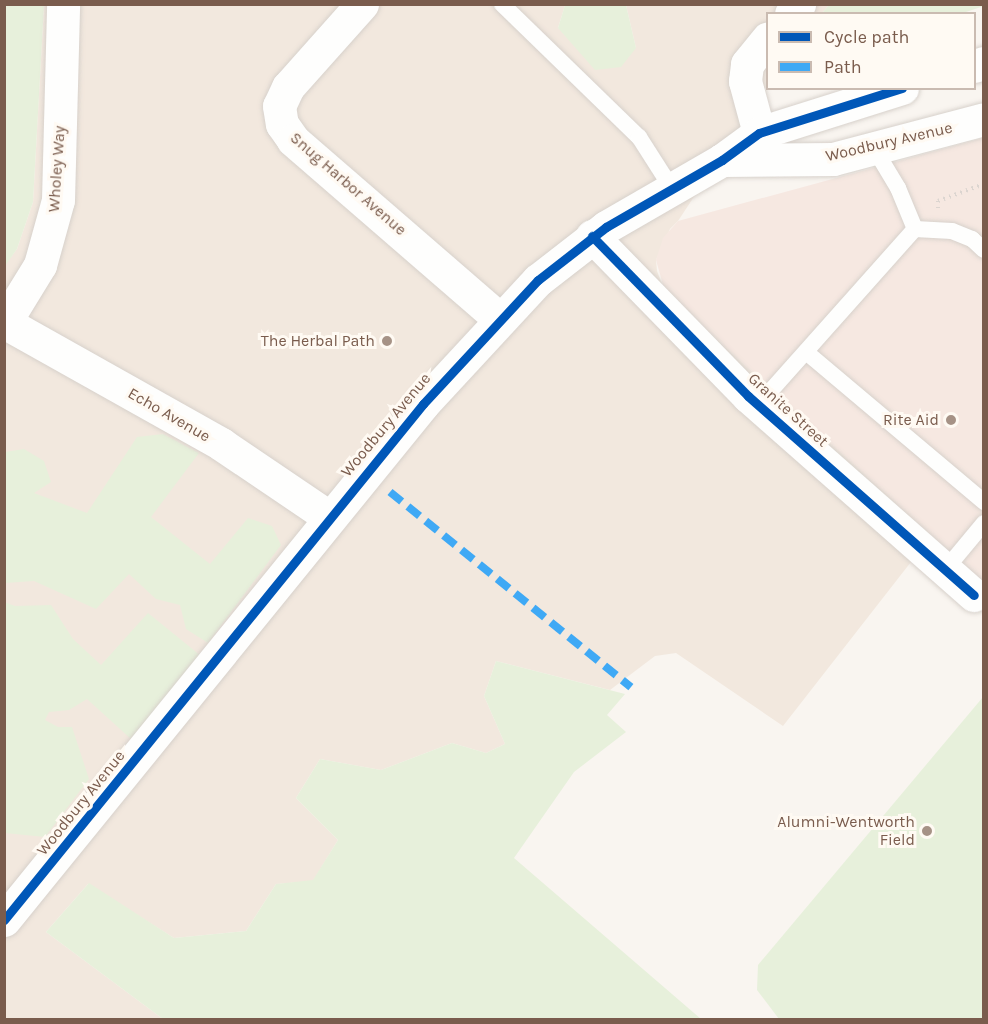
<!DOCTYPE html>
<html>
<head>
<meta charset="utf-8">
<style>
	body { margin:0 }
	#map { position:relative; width:988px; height:1024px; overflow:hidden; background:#f9f5f0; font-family:Karla,sans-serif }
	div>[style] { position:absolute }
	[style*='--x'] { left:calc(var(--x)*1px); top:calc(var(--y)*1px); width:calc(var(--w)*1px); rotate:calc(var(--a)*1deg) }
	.residential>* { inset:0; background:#f2e8de }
	.commercial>* { inset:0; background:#f6e8e1 }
	.green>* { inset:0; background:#e7f0db }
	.path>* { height:4px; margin-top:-2px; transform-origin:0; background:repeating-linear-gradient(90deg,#dcd5d0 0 1.5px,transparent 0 6px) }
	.roads { filter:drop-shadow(0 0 2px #d7d1cb) drop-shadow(0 0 2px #d7d1cb) }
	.lane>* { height:16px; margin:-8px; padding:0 8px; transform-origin:8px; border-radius:8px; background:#fefefd }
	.street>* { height:33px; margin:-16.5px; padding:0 16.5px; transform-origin:16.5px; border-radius:16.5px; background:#fefefd }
	.secondary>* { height:33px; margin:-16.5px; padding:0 16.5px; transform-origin:16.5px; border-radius:16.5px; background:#fefefd }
	.quiet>* { height:8px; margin-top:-4px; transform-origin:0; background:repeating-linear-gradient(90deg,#3fa9f5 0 15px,transparent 0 23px) }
	.cycleway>* { height:9px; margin:-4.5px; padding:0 4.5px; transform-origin:4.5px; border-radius:4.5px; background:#0057b8 }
	.dots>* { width:16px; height:16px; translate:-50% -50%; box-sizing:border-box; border:3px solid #fffaf3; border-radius:50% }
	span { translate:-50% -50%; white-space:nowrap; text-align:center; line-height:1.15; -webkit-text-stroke:6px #fffaf3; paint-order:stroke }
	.street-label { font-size:16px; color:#7a5c4d }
	.poi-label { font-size:16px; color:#7a5c4d }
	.right { translate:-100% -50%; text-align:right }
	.frame { position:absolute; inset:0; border:6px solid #7a5c4d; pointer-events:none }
	.legend { position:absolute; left:766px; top:12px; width:210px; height:78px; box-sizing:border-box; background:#fffaf3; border:2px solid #cabbb1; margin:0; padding:8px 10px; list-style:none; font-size:18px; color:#7a5c4d }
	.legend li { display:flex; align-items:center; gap:12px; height:30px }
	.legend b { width:30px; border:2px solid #cabbb1 }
</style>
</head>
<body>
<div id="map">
	<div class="residential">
		<i style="clip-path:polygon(44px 5px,565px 5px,558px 28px,636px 48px,626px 5px,829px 5px,822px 13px,768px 14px,767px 86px,678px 221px,670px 229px,656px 260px,657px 271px,665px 292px,932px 535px,783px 726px,676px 653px,655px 656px,610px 690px,496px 661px,484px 696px,505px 744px,486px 753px,452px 743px,381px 770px,320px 759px,296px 798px,338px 840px,313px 881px,276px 884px,246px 931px,174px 938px,88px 884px,46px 932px,163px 1019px,5px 1020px,4px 266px,17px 249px,33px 202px)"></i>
	</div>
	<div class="commercial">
		<i style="clip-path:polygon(983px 138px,983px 583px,665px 292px,656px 260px,663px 238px,678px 221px)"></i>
	</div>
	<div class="green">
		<i style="clip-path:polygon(5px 4px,44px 5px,33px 202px,17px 249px,5px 266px)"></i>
		<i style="clip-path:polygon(565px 5px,626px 5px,636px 48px,621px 67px,595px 70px,558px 28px)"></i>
		<i style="clip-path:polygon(829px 5px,983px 4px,984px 6px,963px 13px,822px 13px)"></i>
		<i style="clip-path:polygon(163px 434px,199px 453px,151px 517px,210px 564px,248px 518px,272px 526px,281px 545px,208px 643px,186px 629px,180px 605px,156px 599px,129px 574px,96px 609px,34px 581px,5px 583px,5px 452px,24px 449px,44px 461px,51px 482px,34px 493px,87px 513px,137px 437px)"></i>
		<i style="clip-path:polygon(4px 602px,15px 606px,51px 605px,73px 639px,101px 665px,148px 613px,201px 656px,131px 739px,87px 699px,69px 710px,49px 712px,45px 720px,58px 727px,72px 727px,89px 779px,45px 837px,5px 833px)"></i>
		<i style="clip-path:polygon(496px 661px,625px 694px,607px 715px,626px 732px,574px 772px,514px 858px,701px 1019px,163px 1019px,46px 932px,89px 883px,174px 938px,246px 931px,276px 884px,313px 880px,338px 840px,296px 798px,320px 759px,381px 770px,452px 743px,486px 753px,505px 744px,484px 696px)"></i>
		<i style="clip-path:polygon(983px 697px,983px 1019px,779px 1019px,757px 990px,758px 965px)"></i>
	</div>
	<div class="path">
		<i style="--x:938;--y:208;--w:7;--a:-90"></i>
		<i style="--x:938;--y:201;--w:49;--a:-20.3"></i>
	</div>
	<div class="roads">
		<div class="lane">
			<i style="--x:502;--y:4;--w:191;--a:44.2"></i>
			<i style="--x:639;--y:137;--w:59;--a:57.4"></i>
			<i style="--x:874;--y:148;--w:47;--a:59"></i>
			<i style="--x:898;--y:188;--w:44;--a:67.5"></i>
			<i style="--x:806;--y:352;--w:233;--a:40.1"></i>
			<i style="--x:758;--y:405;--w:236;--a:-48.3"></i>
			<i style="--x:915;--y:229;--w:37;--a:3"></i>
			<i style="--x:952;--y:231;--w:22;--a:22"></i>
			<i style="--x:972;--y:239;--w:16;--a:43"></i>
			<i style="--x:945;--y:570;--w:61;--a:-50.3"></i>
		</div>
		<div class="street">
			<i style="--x:362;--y:4;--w:111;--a:131.7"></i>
			<i style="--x:288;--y:87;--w:21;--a:115"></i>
			<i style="--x:279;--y:106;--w:18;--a:81"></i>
			<i style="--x:282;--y:124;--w:19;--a:55"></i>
			<i style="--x:293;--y:140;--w:274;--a:40.9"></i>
			<i style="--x:791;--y:14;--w:13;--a:-51"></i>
			<i style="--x:759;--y:133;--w:54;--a:-105.1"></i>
			<i style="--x:745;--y:81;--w:17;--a:-83"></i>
			<i style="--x:747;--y:64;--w:33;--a:-51"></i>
			<i style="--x:592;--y:236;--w:223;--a:45.7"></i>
			<i style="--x:748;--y:396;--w:301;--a:41.4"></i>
			<i style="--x:4;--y:322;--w:249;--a:29.3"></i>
			<i style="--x:221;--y:444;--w:130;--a:34.1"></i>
			<i style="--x:5;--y:322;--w:67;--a:-58.4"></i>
			<i style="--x:40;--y:265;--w:67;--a:-74.5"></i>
			<i style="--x:58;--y:200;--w:196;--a:-88.5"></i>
		</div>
		<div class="secondary">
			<i style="--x:974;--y:66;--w:10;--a:-17"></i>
			<i style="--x:722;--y:160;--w:111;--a:-0.5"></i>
			<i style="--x:833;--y:159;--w:156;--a:-14.8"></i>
			<i style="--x:4;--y:920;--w:665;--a:-50.92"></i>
			<i style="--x:423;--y:404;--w:169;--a:-47.2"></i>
			<i style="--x:538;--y:280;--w:86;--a:-37.9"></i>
			<i style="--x:606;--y:227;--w:134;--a:-30"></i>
			<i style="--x:722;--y:160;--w:46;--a:-36.1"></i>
			<i style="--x:759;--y:133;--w:150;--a:-17.5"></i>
		</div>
	</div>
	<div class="quiet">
		<i style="--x:390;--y:492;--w:310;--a:39"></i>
	</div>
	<div class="cycleway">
		<i style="--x:592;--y:236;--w:223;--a:45.7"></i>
		<i style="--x:748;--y:396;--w:301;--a:41.4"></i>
		<i style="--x:4;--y:920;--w:665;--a:-50.92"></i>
		<i style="--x:423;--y:404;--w:169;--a:-47.2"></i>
		<i style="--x:538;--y:280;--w:86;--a:-37.9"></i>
		<i style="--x:606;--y:227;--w:134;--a:-30"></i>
		<i style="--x:722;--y:160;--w:46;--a:-36.1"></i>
		<i style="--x:759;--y:133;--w:150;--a:-17.5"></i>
	</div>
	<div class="dots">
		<i style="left:387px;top:341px;background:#a69286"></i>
		<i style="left:951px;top:420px;background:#a69286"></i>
		<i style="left:927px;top:831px;background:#a69286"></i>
	</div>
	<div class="street-label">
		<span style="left:889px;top:142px;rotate:-13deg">Woodbury Avenue</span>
		<span style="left:57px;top:169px;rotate:-86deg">Wholey Way</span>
		<span style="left:348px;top:184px;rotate:41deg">Snug Harbor Avenue</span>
		<span style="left:788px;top:410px;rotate:42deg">Granite Street</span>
		<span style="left:169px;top:415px;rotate:30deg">Echo Avenue</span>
		<span style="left:386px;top:425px;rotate:-50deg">Woodbury Avenue</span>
		<span style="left:81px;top:803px;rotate:-51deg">Woodbury Avenue</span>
	</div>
	<div class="poi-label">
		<span class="right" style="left:375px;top:341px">The Herbal Path</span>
		<span class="right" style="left:939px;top:420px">Rite Aid</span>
		<span class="right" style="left:915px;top:831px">Alumni-Wentworth<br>Field</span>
	</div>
	<div class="frame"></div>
	<ul class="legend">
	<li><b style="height:8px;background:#0057b8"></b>Cycle path</li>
	<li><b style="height:8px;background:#3fa9f5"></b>Path</li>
	</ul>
</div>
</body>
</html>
